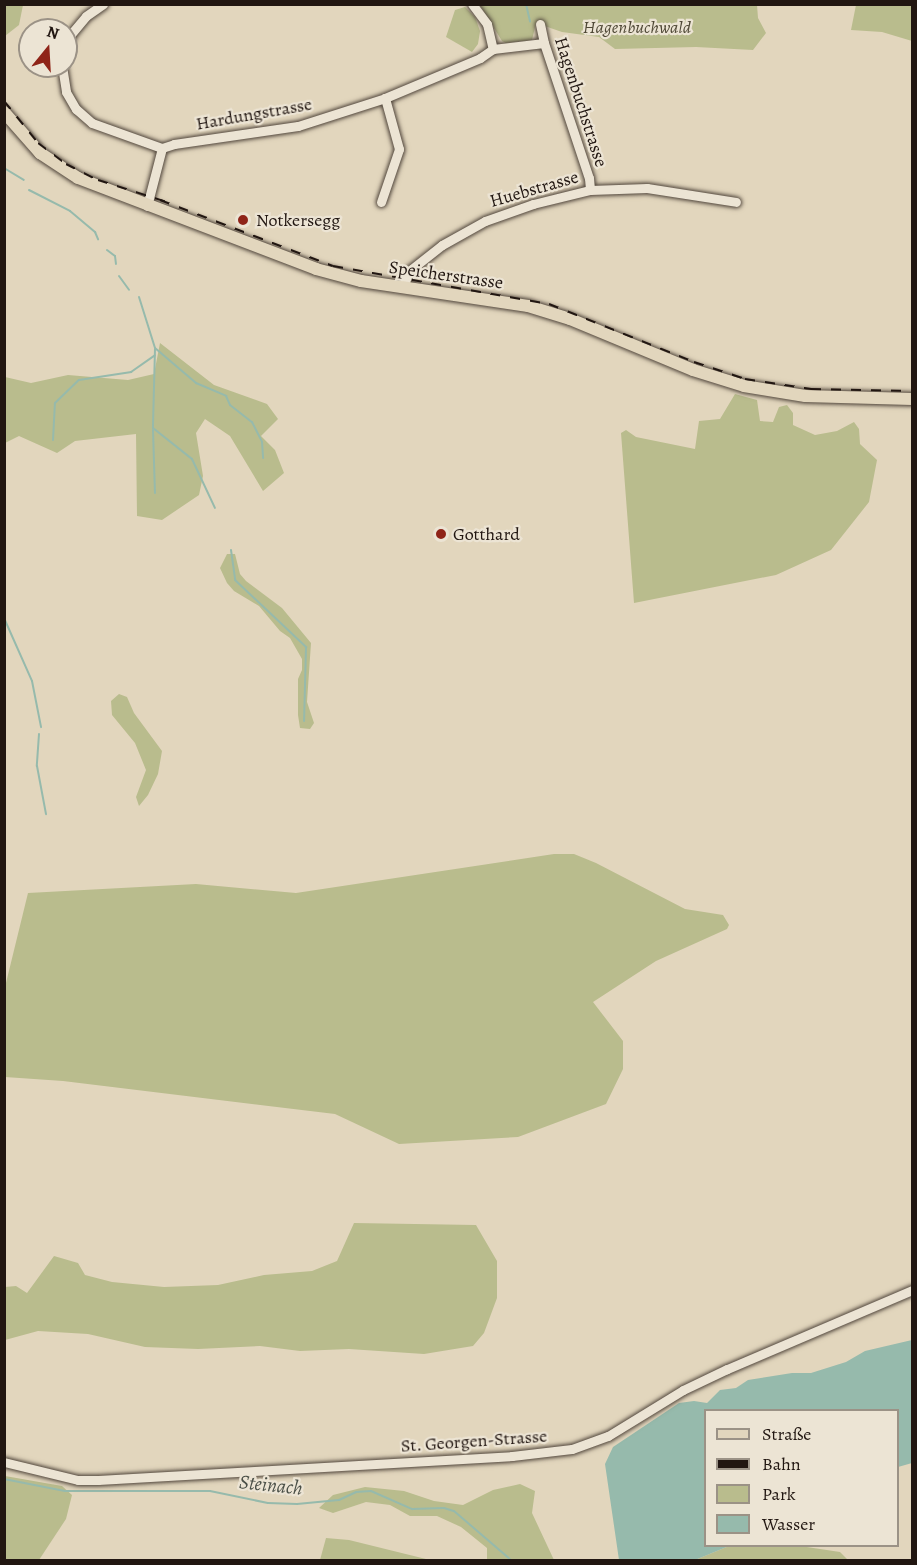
<!DOCTYPE html>
<html>
<head>
<meta charset="utf-8">
<style>
	body { margin:0 }
	#map { position:relative; width:917px; height:1565px; overflow:hidden; background:#e2d6bd; font-family:Alegreya,serif }
	div>[style] { position:absolute }
	[style*='--x'] { left:calc(var(--x)*1px); top:calc(var(--y)*1px); width:calc(var(--w)*1px); rotate:calc(var(--a)*1deg) }
	.green>* { inset:0; background:#b9bc8d }
	.water>* { inset:0; background:#96baac }
	.stream>* { height:2px; margin:-1px; padding:0 1px; transform-origin:1px; border-radius:1px; background:#96baac }
	.roads { filter:drop-shadow(0 0 2px #51463c) drop-shadow(0 0 2px #51463c) }
	.minor>* { height:9px; margin:-4.5px; padding:0 4.5px; transform-origin:4.5px; border-radius:4.5px; background:#ece4d4 }
	.major>* { height:12px; margin:-6px; padding:0 6px; transform-origin:6px; border-radius:6px; background:#e2d6bd }
	.rail>* { height:2px; margin-top:-1px; transform-origin:0; background:repeating-linear-gradient(90deg,#211611 0 10px,transparent 0 20px) }
	.dots>* { width:16px; height:16px; translate:-50% -50%; box-sizing:border-box; border:3px solid #ece4d4; border-radius:50% }
	span { translate:-50% -50%; white-space:nowrap; text-align:center; line-height:1.15; -webkit-text-stroke:4.5px #ece4d4; paint-order:stroke }
	.park-label { font-size:18px; color:#4f4836; font-style:italic }
	.street-label { font-size:18px; color:#211611 }
	.poi-label { font-size:18px; color:#211611 }
	.left { translate:0 -50%; text-align:left }
	.water-label { font-size:20px; color:#4a4f47; font-style:italic }
	.frame { position:absolute; inset:0; border:6px solid #211611; pointer-events:none }
	.legend { position:absolute; left:704px; top:1409px; width:195px; height:138px; box-sizing:border-box; background:#ece4d4; border:2px solid #9b9286; margin:0; padding:8px 10px; list-style:none; font-size:18px; color:#211611 }
	.legend li { display:flex; align-items:center; gap:12px; height:30px }
	.legend b { width:30px; border:2px solid #9b9286 }
	.north { position:absolute; left:18px; top:18px; width:60px; height:60px; box-sizing:border-box; background:#ece4d4; border:2px solid #9b9286; border-radius:50%; rotate:18deg; font-size:16px; font-weight:700; line-height:24px; text-align:center; color:#211611 }
	.north::after { content:''; display:block; margin:auto; width:21px; height:27px; background:#8f2418; clip-path:polygon(50% 0,100% 100%,50% 72%,0 100%) }
</style>
</head>
<body>
<div id="map">
	<div class="green">
		<i style="clip-path:polygon(5px 4px,23px 5px,19px 25px,5px 36px)"></i>
		<i style="clip-path:polygon(480px 5px,757px 5px,758px 18px,766px 33px,753px 50px,696px 47px,615px 49px,599px 37px,562px 32px,536px 23px,532px 40px,506px 43px,502px 41px)"></i>
		<i style="clip-path:polygon(856px 5px,912px 5px,912px 41px,882px 32px,851px 30px)"></i>
		<i style="clip-path:polygon(465px 7px,475px 17px,480px 31px,478px 44px,472px 52px,446px 37px,455px 10px)"></i>
		<i style="clip-path:polygon(160px 343px,214px 385px,267px 404px,278px 419px,261px 436px,275px 450px,284px 473px,263px 491px,230px 436px,205px 419px,196px 433px,203px 476px,199px 495px,162px 520px,137px 516px,136px 434px,75px 441px,57px 453px,19px 436px,5px 443px,5px 377px,31px 383px,68px 375px,128px 380px,154px 374px)"></i>
		<i style="clip-path:polygon(735px 394px,757px 400px,760px 421px,773px 422px,779px 407px,787px 405px,793px 413px,793px 425px,815px 435px,837px 431px,854px 422px,859px 429px,860px 444px,877px 460px,869px 502px,831px 550px,776px 575px,634px 603px,621px 433px,626px 430px,636px 437px,695px 449px,699px 421px,720px 419px)"></i>
		<i style="clip-path:polygon(227px 554px,235px 554px,240px 574px,246px 581px,282px 608px,311px 643px,307px 702px,314px 723px,310px 729px,300px 728px,298px 715px,298px 679px,302px 670px,302px 659px,290px 638px,280px 631px,259px 606px,234px 591px,227px 583px,220px 568px)"></i>
		<i style="clip-path:polygon(119px 694px,127px 697px,134px 713px,162px 751px,158px 774px,148px 795px,139px 806px,136px 797px,146px 770px,135px 743px,112px 715px,111px 701px)"></i>
		<i style="clip-path:polygon(554px 854px,574px 854px,596px 863px,685px 909px,723px 915px,729px 925px,727px 929px,656px 961px,593px 1002px,623px 1041px,623px 1069px,606px 1104px,518px 1137px,399px 1144px,335px 1114px,63px 1081px,5px 1077px,5px 987px,28px 893px,196px 884px,296px 893px)"></i>
		<i style="clip-path:polygon(354px 1223px,476px 1225px,497px 1261px,497px 1298px,484px 1333px,473px 1346px,424px 1354px,349px 1349px,300px 1351px,260px 1346px,198px 1349px,145px 1347px,88px 1334px,38px 1331px,5px 1340px,5px 1287px,16px 1286px,27px 1293px,54px 1256px,78px 1263px,85px 1275px,112px 1282px,164px 1287px,218px 1285px,264px 1275px,312px 1271px,337px 1261px)"></i>
		<i style="clip-path:polygon(5px 1476px,62px 1486px,72px 1495px,66px 1519px,39px 1560px,5px 1560px)"></i>
		<i style="clip-path:polygon(520px 1484px,535px 1491px,532px 1513px,554px 1560px,487px 1560px,487px 1548px,461px 1527px,437px 1516px,410px 1516px,390px 1505px,366px 1502px,333px 1513px,319px 1508px,333px 1495px,365px 1487px,404px 1491px,434px 1501px,463px 1505px,493px 1490px)"></i>
		<i style="clip-path:polygon(326px 1538px,349px 1540px,430px 1560px,320px 1560px)"></i>
		<i style="clip-path:polygon(729px 1546px,800px 1546px,840px 1552px,848px 1560px,695px 1560px)"></i>
	</div>
	<div class="water">
		<i style="clip-path:polygon(912px 1340px,912px 1463px,898px 1467px,898px 1410px,706px 1410px,706px 1546px,729px 1546px,695px 1560px,619px 1560px,605px 1464px,613px 1447px,679px 1403px,694px 1401px,707px 1403px,720px 1390px,736px 1388px,748px 1380px,792px 1373px,811px 1373px,846px 1362px,865px 1351px)"></i>
	</div>
	<div class="stream">
		<i style="--x:526;--y:4;--w:18;--a:77"></i>
		<i style="--x:4;--y:168;--w:23;--a:31"></i>
		<i style="--x:29;--y:190;--w:46;--a:27.1"></i>
		<i style="--x:70;--y:211;--w:33;--a:40"></i>
		<i style="--x:95;--y:232;--w:8;--a:67"></i>
		<i style="--x:107;--y:250;--w:10;--a:37"></i>
		<i style="--x:115;--y:256;--w:8;--a:83"></i>
		<i style="--x:119;--y:276;--w:17;--a:54"></i>
		<i style="--x:139;--y:297;--w:53;--a:72.6"></i>
		<i style="--x:155;--y:348;--w:54;--a:40.5"></i>
		<i style="--x:196;--y:383;--w:33;--a:23"></i>
		<i style="--x:226;--y:396;--w:10;--a:66"></i>
		<i style="--x:230;--y:405;--w:28;--a:38"></i>
		<i style="--x:252;--y:422;--w:22;--a:63"></i>
		<i style="--x:262;--y:442;--w:16;--a:86"></i>
		<i style="--x:155;--y:349;--w:79;--a:91.5"></i>
		<i style="--x:153;--y:428;--w:50;--a:38.5"></i>
		<i style="--x:192;--y:459;--w:54;--a:64.9"></i>
		<i style="--x:153;--y:430;--w:63;--a:88.2"></i>
		<i style="--x:53;--y:440;--w:37;--a:-87"></i>
		<i style="--x:55;--y:403;--w:33;--a:-44"></i>
		<i style="--x:79;--y:380;--w:53;--a:-8.7"></i>
		<i style="--x:131;--y:372;--w:29;--a:-35"></i>
		<i style="--x:231;--y:550;--w:30;--a:82"></i>
		<i style="--x:235;--y:580;--w:98;--a:43.3"></i>
		<i style="--x:306;--y:647;--w:74;--a:91.5"></i>
		<i style="--x:4;--y:618;--w:69;--a:66"></i>
		<i style="--x:32;--y:681;--w:47;--a:78.9"></i>
		<i style="--x:39;--y:734;--w:32;--a:94"></i>
		<i style="--x:37;--y:766;--w:49;--a:79.4"></i>
		<i style="--x:4;--y:1479;--w:62;--a:11.1"></i>
		<i style="--x:65;--y:1491;--w:145;--a:0"></i>
		<i style="--x:210;--y:1491;--w:59;--a:11.7"></i>
		<i style="--x:268;--y:1503;--w:29;--a:2"></i>
		<i style="--x:297;--y:1504;--w:42;--a:-5.4"></i>
		<i style="--x:339;--y:1500;--w:19;--a:-25"></i>
		<i style="--x:356;--y:1492;--w:15;--a:-4"></i>
		<i style="--x:371;--y:1491;--w:45;--a:23.7"></i>
		<i style="--x:412;--y:1509;--w:32;--a:-2"></i>
		<i style="--x:444;--y:1508;--w:10;--a:17"></i>
		<i style="--x:454;--y:1511;--w:75;--a:40.7"></i>
	</div>
	<div class="roads">
		<div class="minor">
			<i style="--x:472;--y:4;--w:25;--a:53"></i>
			<i style="--x:487;--y:24;--w:26;--a:77"></i>
			<i style="--x:540;--y:24;--w:19;--a:78"></i>
			<i style="--x:544;--y:43;--w:142;--a:71.6"></i>
			<i style="--x:589;--y:178;--w:12;--a:85"></i>
			<i style="--x:66;--y:48;--w:15;--a:-70"></i>
			<i style="--x:71;--y:34;--w:23;--a:-50"></i>
			<i style="--x:86;--y:16;--w:21;--a:-35"></i>
			<i style="--x:62;--y:66;--w:26;--a:81"></i>
			<i style="--x:66;--y:92;--w:20;--a:60"></i>
			<i style="--x:76;--y:109;--w:21;--a:41"></i>
			<i style="--x:92;--y:123;--w:74;--a:19.7"></i>
			<i style="--x:381;--y:202;--w:56;--a:-71.2"></i>
			<i style="--x:399;--y:149;--w:53;--a:-105.4"></i>
			<i style="--x:147;--y:206;--w:60;--a:-75.5"></i>
			<i style="--x:162;--y:148;--w:13;--a:-18"></i>
			<i style="--x:174;--y:144;--w:125;--a:-8.3"></i>
			<i style="--x:298;--y:126;--w:91;--a:-17.8"></i>
			<i style="--x:385;--y:98;--w:103;--a:-22.8"></i>
			<i style="--x:480;--y:58;--w:16;--a:-35"></i>
			<i style="--x:493;--y:49;--w:51;--a:-6.7"></i>
			<i style="--x:403;--y:288;--w:18;--a:-71"></i>
			<i style="--x:409;--y:271;--w:42;--a:-38.2"></i>
			<i style="--x:442;--y:245;--w:49;--a:-29.2"></i>
			<i style="--x:485;--y:221;--w:51;--a:-19.5"></i>
			<i style="--x:533;--y:204;--w:59;--a:-13.8"></i>
			<i style="--x:590;--y:190;--w:57;--a:-2"></i>
			<i style="--x:647;--y:188;--w:90;--a:8.9"></i>
			<i style="--x:4;--y:1462;--w:76;--a:13.7"></i>
			<i style="--x:78;--y:1480;--w:20;--a:0"></i>
			<i style="--x:98;--y:1480;--w:415;--a:-3.3"></i>
			<i style="--x:512;--y:1456;--w:60;--a:-6.7"></i>
			<i style="--x:572;--y:1449;--w:38;--a:-20"></i>
			<i style="--x:608;--y:1436;--w:88;--a:-31.5"></i>
			<i style="--x:683;--y:1390;--w:49;--a:-25.5"></i>
			<i style="--x:727;--y:1369;--w:201;--a:-23.1"></i>
		</div>
		<div class="major">
			<i style="--x:4;--y:112;--w:55;--a:48.7"></i>
			<i style="--x:40;--y:153;--w:45;--a:33.3"></i>
			<i style="--x:78;--y:178;--w:255;--a:20.9"></i>
			<i style="--x:316;--y:269;--w:47;--a:14.9"></i>
			<i style="--x:361;--y:281;--w:169;--a:8.5"></i>
			<i style="--x:528;--y:306;--w:44;--a:17.2"></i>
			<i style="--x:570;--y:319;--w:133;--a:22.5"></i>
			<i style="--x:693;--y:370;--w:53;--a:17.4"></i>
			<i style="--x:744;--y:386;--w:62;--a:9.3"></i>
			<i style="--x:805;--y:396;--w:107;--a:1.6"></i>
		</div>
	</div>
	<div class="rail">
		<i style="--x:4;--y:101;--w:54;--a:51"></i>
		<i style="--x:38;--y:143;--w:35;--a:37"></i>
		<i style="--x:66;--y:164;--w:36;--a:27"></i>
		<i style="--x:98;--y:180;--w:72;--a:17.7"></i>
		<i style="--x:160;--y:200;--w:185;--a:20.9"></i>
		<i style="--x:333;--y:266;--w:219;--a:10"></i>
		<i style="--x:549;--y:304;--w:156;--a:21.8"></i>
		<i style="--x:694;--y:362;--w:54;--a:18.4"></i>
		<i style="--x:745;--y:379;--w:67;--a:8.6"></i>
		<i style="--x:811;--y:389;--w:101;--a:1.1"></i>
	</div>
	<div class="dots">
		<i style="left:243px;top:220px;background:#8f2418"></i>
		<i style="left:441px;top:534px;background:#8f2418"></i>
	</div>
	<div class="park-label">
		<span style="left:637px;top:27px">Hagenbuchwald</span>
	</div>
	<div class="street-label">
		<span style="left:581px;top:102px;rotate:72deg">Hagenbuchstrasse</span>
		<span style="left:254px;top:114px;rotate:-10deg">Hardungstrasse</span>
		<span style="left:534px;top:189px;rotate:-16deg">Huebstrasse</span>
		<span style="left:446px;top:275px;rotate:8deg">Speicherstrasse</span>
		<span style="left:474px;top:1441px;rotate:-4deg">St. Georgen-Strasse</span>
	</div>
	<div class="poi-label">
		<span class="left" style="left:256px;top:220px">Notkersegg</span>
		<span class="left" style="left:453px;top:534px">Gotthard</span>
	</div>
	<div class="water-label">
		<span style="left:271px;top:1485px;rotate:6deg">Steinach</span>
	</div>
	<div class="frame"></div>
	<ul class="legend">
	<li><b style="height:8px;background:#e2d6bd"></b>Straße</li>
	<li><b style="height:8px;background:#211611"></b>Bahn</li>
	<li><b style="height:16px;background:#b9bc8d"></b>Park</li>
	<li><b style="height:16px;background:#96baac"></b>Wasser</li>
	</ul>
	<div class="north">N</div>
</div>
</body>
</html>
